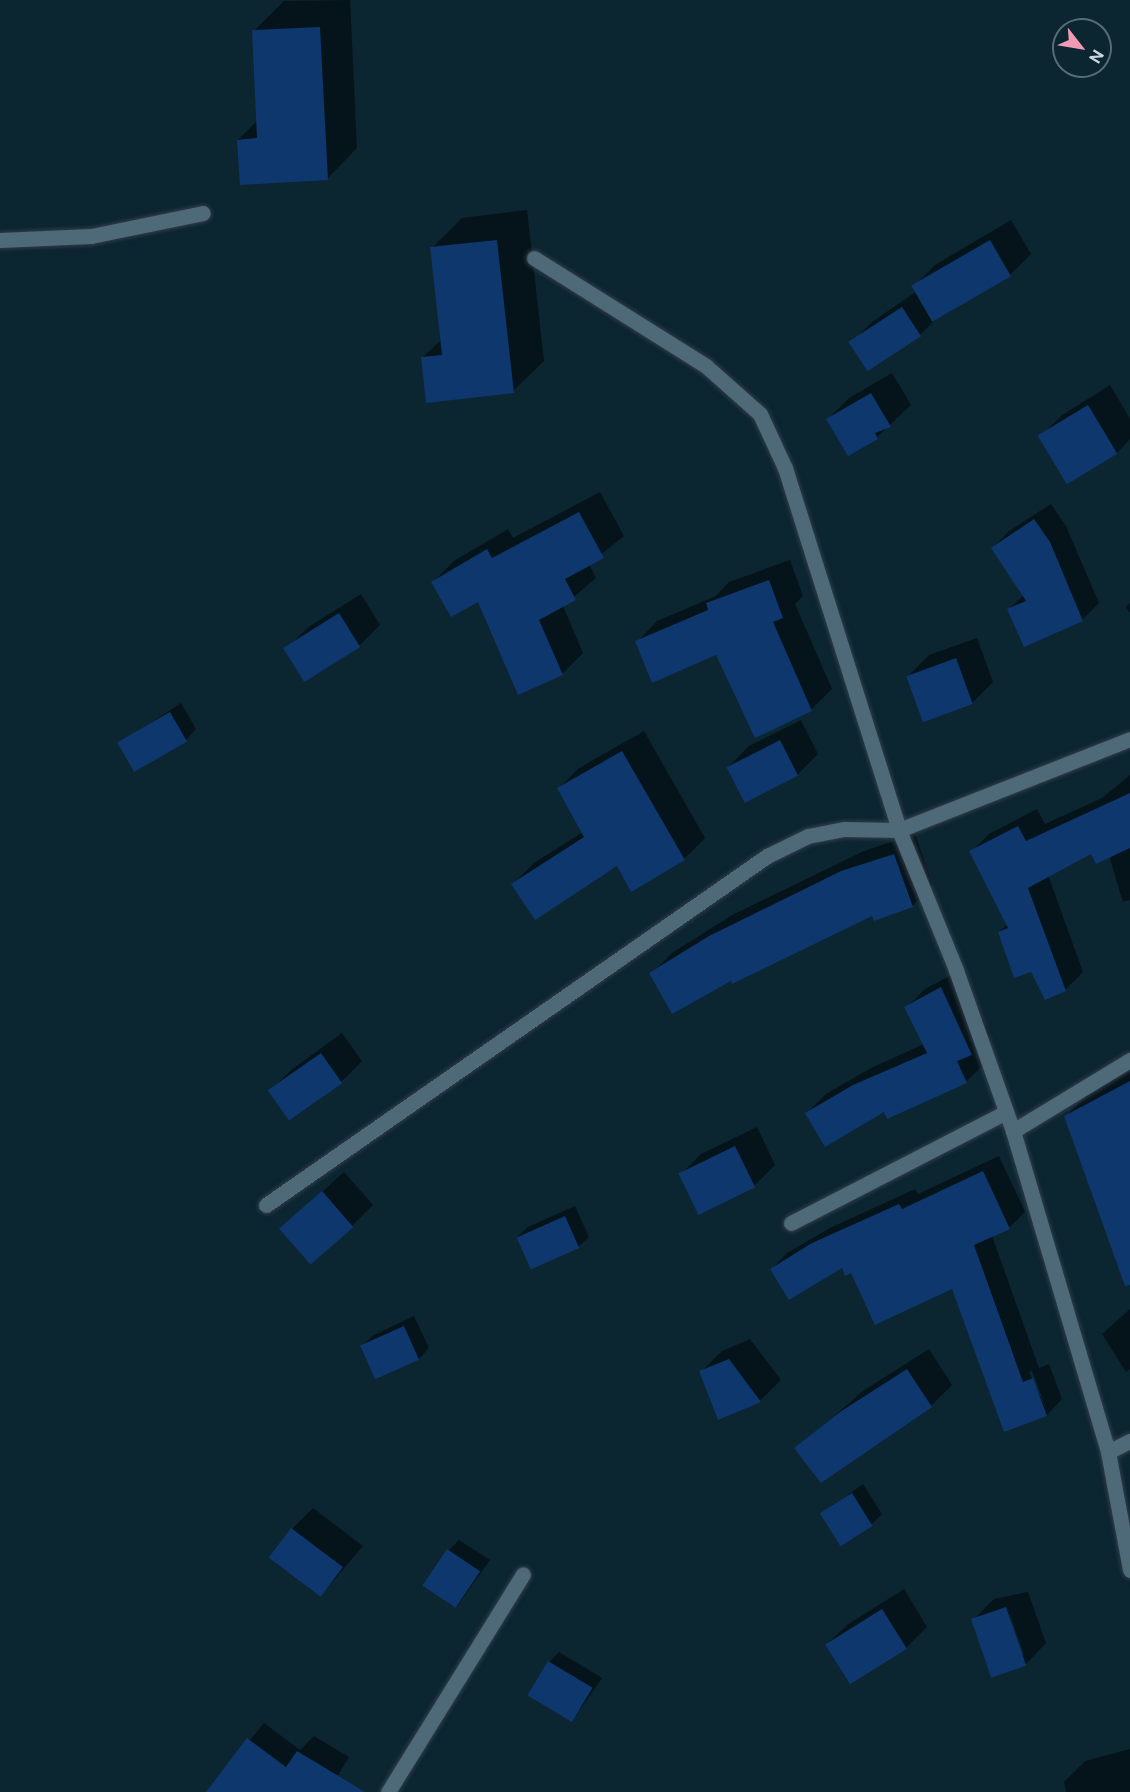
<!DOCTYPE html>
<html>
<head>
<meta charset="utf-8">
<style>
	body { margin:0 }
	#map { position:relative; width:1130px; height:1792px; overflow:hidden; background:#0b2531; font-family:"Public Sans",sans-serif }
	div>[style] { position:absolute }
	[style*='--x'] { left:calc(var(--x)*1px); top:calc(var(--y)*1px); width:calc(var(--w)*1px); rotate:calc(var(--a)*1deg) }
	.shadow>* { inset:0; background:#0007 }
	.building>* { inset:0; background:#0e376d; transform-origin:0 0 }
	.roads { filter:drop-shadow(0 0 2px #303d48) drop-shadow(0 0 2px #303d48) }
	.street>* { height:15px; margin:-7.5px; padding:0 7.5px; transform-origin:7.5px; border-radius:7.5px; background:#4e6977 }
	span { translate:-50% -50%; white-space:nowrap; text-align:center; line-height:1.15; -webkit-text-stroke:4.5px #0b2531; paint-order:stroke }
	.north { position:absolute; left:1052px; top:18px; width:60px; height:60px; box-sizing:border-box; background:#0b2531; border:2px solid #576c77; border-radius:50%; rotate:121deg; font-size:16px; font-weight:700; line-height:24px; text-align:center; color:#c8d7df }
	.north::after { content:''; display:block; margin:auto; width:21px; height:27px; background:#f19ab4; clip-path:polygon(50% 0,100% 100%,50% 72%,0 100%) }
</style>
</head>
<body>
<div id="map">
	<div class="shadow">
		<i style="clip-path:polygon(350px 0,357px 148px,327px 179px,238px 140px,258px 120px,254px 31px,284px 1px)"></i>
		<i style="clip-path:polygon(527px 210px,544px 361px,513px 391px,422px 358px,442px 339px,432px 248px,462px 218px)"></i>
		<i style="clip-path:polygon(1011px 220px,1031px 254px,1010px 275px,938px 317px,920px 335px,851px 343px,872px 322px,917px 291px,914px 286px,935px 265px)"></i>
		<i style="clip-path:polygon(892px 373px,911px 405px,877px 437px,828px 419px,849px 398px)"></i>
		<i style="clip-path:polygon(1110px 385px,1130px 419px,1130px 439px,1117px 453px,1040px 437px,1061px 416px)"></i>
		<i style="clip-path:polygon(600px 492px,624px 536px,589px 564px,596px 578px,563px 606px,583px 653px,562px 674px,478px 600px,433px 582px,454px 561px,508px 529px,513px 538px)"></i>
		<i style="clip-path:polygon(1051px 504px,1066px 526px,1099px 603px,1082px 620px,1009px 609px,1024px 595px,993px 548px,1009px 531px)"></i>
		<i style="clip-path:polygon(790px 560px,803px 596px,795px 604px,832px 689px,811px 710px,717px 653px,637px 642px,657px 621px,716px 596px,729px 582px)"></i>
		<i style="clip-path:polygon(361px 594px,380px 625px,359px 646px,286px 649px,307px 628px)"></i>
		<i style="clip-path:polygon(1130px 603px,1130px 613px,1126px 607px)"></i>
		<i style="clip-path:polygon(977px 638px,993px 682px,972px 703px,908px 676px,929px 655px)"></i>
		<i style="clip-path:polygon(181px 703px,196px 729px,186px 740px,119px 744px)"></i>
		<i style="clip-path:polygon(801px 720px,818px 754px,797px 775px,728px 767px,749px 746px)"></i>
		<i style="clip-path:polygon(644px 731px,705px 838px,684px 859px,618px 864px,513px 884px,534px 863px,583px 832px,558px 789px,579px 768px)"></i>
		<i style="clip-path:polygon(1130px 775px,1130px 900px,1123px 902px,1109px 856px,1092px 852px,1048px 875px,1083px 972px,1065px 990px,1031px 970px,999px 932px,1008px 924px,971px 852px,989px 834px,1037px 809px,1045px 824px,1102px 798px)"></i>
		<i style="clip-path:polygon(915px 834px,933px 885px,912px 906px,651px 974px,672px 953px,732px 915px,864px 851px)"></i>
		<i style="clip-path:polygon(961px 970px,990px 1034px,978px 1047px,985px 1063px,966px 1082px,885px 1110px,807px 1113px,826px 1094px,871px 1068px,924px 1044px,906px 1008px,925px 989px)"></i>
		<i style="clip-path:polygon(342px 1033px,362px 1061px,341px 1082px,290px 1119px,270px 1091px,291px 1070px)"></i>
		<i style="clip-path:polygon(1130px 1071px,1130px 1146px,1066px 1116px,1087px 1095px)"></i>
		<i style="clip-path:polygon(757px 1127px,775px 1165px,754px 1186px,680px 1175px,701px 1154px)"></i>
		<i style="clip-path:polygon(evenodd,999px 1156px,1025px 1212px,1010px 1227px,992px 1236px,1039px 1368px,1049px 1364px,1062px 1399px,1047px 1415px,1005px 1430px,953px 1287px,852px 1271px,842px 1266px,772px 1269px,787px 1253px,830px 1228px,915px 1189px,918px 1194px,999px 1156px,1032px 1371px,1046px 1408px,1029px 1372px,1032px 1371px)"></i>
		<i style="clip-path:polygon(344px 1172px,373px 1205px,352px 1226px,281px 1229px)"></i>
		<i style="clip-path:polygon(575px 1206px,589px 1237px,578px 1247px,517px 1237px,528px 1227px)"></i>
		<i style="clip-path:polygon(1130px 1309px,1130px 1369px,1126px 1372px,1102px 1334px)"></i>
		<i style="clip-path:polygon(414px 1316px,429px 1348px,419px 1359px,377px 1378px,362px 1346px,372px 1336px)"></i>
		<i style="clip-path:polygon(750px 1339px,781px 1380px,760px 1401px,701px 1372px,722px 1351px)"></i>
		<i style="clip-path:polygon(929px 1349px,952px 1385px,931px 1406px,796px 1449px,863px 1391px)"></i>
		<i style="clip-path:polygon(863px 1484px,882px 1514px,872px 1524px,822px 1514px)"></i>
		<i style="clip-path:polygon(313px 1508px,363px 1546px,321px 1595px,292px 1529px)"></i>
		<i style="clip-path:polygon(459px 1540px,490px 1560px,457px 1606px,449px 1550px)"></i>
		<i style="clip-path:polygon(904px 1589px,927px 1627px,906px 1648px,826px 1645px,847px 1625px)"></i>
		<i style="clip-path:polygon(evenodd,1028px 1592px,1046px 1643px,1026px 1664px,993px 1676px,973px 1620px,994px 1599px,1028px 1592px,1006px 1604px,1024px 1655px,1021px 1655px,1006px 1604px)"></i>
		<i style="clip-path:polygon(559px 1652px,602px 1678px,573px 1720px,549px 1662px)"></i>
		<i style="clip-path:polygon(264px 1723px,300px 1750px,314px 1736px,349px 1757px,328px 1792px,208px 1792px)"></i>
		<i style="clip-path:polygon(1130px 1749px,1130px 1792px,1066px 1792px,1064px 1782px,1085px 1761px)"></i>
	</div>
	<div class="building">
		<i style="clip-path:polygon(320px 27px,328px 180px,240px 185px,237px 140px,257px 138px,252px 30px)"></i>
		<i style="clip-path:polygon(497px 240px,514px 393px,426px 403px,421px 357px,442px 355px,430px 247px)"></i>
		<i style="left:990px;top:240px;width:42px;height:91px;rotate:60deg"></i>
		<i style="left:902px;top:307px;width:35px;height:64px;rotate:57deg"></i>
		<i style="clip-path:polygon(871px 393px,891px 427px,875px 433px,878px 439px,848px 456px,826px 419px)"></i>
		<i style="left:1088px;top:405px;width:57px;height:59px;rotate:59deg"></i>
		<i style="clip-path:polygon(579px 512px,604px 558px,565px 579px,576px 600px,539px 620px,563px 675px,518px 695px,478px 602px,451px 617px,431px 582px,487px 549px,492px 558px)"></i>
		<i style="clip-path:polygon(1034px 519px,1050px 542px,1083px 621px,1024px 647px,1007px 609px,1026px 601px,991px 548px)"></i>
		<i style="clip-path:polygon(769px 580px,783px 618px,773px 622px,812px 711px,755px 738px,716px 655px,652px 683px,635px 641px,708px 610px,706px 603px)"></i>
		<i style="left:339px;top:613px;width:40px;height:66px;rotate:58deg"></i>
		<i style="left:956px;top:658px;width:49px;height:53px;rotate:70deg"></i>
		<i style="left:170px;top:712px;width:34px;height:61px;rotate:60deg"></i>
		<i style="left:780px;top:740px;width:40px;height:60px;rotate:63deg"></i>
		<i style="clip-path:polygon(622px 751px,685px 860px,631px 892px,617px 866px,535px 920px,511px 884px,584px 837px,557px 788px)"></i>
		<i style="clip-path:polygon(1130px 793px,1130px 848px,1096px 864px,1091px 854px,1028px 888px,1066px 991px,1045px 1000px,1031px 972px,1014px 978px,998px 932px,1008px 928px,969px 851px,1018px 826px,1026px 841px)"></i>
		<i style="clip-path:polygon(894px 854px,913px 907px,874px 921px,872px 916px,732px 984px,731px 981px,672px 1014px,649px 973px,709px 936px,841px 871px)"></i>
		<i style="clip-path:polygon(941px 987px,972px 1055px,957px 1061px,967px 1083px,887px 1119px,884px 1112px,825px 1147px,805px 1113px,853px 1085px,927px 1053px,904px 1007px)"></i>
		<i style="left:321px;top:1053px;width:37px;height:65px;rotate:55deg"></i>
		<i style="clip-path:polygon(1130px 1081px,1130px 1285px,1125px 1286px,1064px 1116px)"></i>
		<i style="left:735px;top:1146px;width:46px;height:63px;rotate:64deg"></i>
		<i style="clip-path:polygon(983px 1171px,1010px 1229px,974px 1245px,1023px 1382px,1033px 1378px,1047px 1416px,1004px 1432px,952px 1289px,875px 1325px,851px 1273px,845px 1276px,842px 1268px,789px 1300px,770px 1269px,812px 1243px,899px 1204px,902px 1209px)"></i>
		<i style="left:322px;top:1191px;width:48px;height:57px;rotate:49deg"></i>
		<i style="left:565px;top:1216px;width:35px;height:53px;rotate:66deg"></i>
		<i style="left:404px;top:1326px;width:37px;height:48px;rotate:66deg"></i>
		<i style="clip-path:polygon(729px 1359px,761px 1402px,718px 1420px,699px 1371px)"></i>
		<i style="clip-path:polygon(907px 1369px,932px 1407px,821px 1483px,794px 1448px,840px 1412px)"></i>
		<i style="left:852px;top:1493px;width:39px;height:38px;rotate:58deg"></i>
		<i style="left:291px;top:1528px;width:65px;height:37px;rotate:37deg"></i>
		<i style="left:447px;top:1549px;width:40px;height:44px;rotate:34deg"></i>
		<i style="left:1006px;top:1607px;width:62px;height:37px;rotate:71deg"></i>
		<i style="left:882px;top:1609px;width:47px;height:67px;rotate:58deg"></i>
		<i style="left:548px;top:1661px;width:52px;height:40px;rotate:31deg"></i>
		<i style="clip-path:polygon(247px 1738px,286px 1767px,297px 1751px,365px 1792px,206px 1792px)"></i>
	</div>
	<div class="roads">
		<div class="street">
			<i style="--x:0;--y:240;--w:91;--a:-2.5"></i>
			<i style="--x:91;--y:236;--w:114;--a:-11.6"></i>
			<i style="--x:534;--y:258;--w:203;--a:32.1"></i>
			<i style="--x:706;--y:366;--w:72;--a:41.6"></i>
			<i style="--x:760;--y:414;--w:60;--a:65.2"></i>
			<i style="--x:785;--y:468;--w:380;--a:72.5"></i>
			<i style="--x:899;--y:830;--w:151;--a:67.8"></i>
			<i style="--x:956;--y:970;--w:171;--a:70.5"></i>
			<i style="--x:1013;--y:1131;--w:335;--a:73.5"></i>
			<i style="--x:1108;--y:1452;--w:120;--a:79.4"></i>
			<i style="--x:1013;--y:1131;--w:137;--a:-31.3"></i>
			<i style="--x:266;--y:1205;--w:611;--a:-34.86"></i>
			<i style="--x:767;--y:856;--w:46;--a:-26"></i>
			<i style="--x:808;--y:836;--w:37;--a:-11"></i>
			<i style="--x:844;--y:829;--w:55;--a:1"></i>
			<i style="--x:899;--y:830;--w:248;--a:-21.5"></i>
			<i style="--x:791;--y:1223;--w:242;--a:-27.3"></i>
			<i style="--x:1108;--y:1452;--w:25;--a:-27"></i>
			<i style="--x:388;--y:1792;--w:256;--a:-58.2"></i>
		</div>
	</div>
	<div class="north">N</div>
</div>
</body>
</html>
